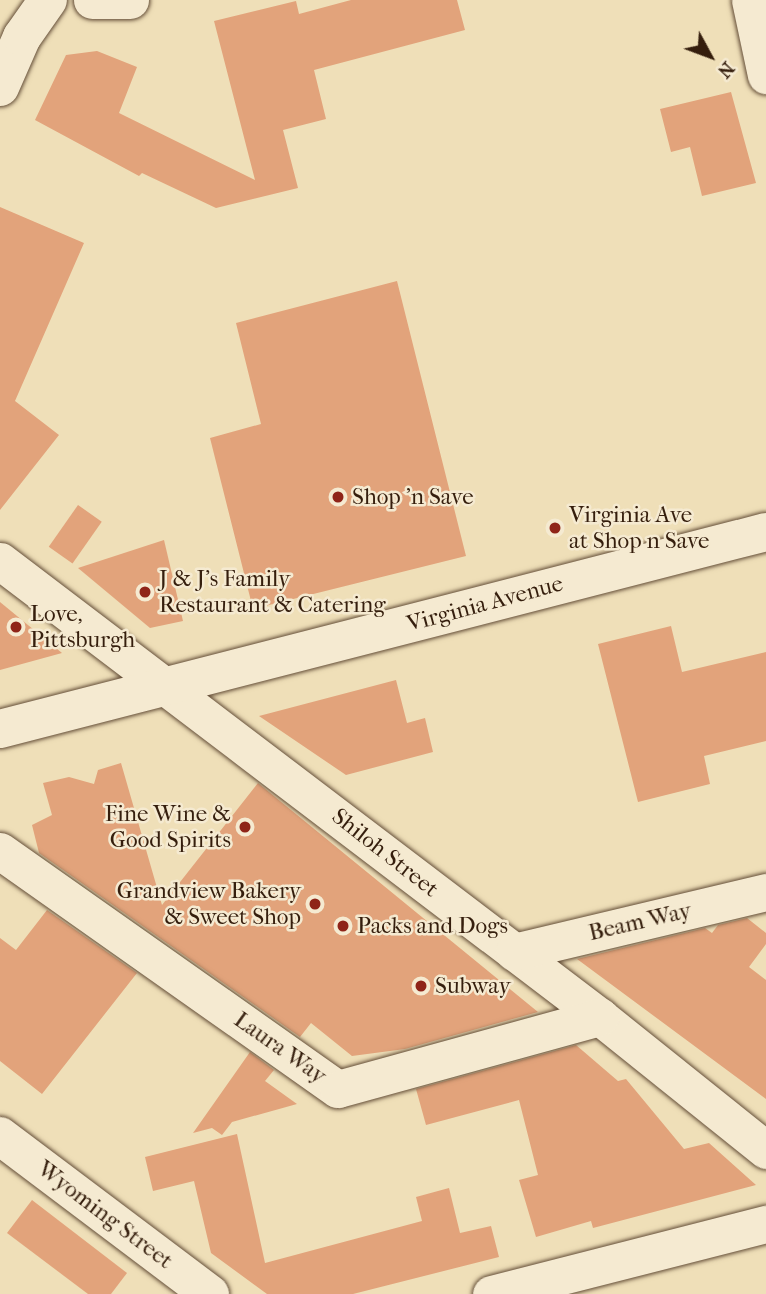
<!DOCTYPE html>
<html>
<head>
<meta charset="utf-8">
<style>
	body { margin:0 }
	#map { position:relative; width:766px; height:1294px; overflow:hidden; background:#efdfb8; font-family:"IM FELL French Canon",serif }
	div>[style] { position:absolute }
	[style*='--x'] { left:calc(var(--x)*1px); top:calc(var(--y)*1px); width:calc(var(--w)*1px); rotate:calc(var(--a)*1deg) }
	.building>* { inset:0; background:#e2a37b; transform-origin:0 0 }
	.roads { filter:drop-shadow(0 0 2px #644e38) drop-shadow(0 0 2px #644e38) }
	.street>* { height:37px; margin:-18.5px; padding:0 18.5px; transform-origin:18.5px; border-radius:18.5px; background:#f5ead1 }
	.secondary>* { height:38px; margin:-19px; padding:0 19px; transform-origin:19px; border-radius:19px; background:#f5ead1 }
	.dots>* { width:19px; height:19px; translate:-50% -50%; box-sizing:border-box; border:4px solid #f5ead1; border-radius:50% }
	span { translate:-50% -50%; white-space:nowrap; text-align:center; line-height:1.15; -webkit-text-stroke:5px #f5ead1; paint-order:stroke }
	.poi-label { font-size:23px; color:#351e0d }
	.left { translate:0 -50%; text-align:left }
	.right { translate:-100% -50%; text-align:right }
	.street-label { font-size:23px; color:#351e0d }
	.north { position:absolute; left:675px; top:21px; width:70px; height:70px; -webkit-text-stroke:5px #f5ead1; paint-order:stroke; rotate:131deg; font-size:19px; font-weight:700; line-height:28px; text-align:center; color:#351e0d }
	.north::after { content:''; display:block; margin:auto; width:24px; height:32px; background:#351e0d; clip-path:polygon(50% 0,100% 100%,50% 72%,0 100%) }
</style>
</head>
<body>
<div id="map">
	<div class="building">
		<i style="clip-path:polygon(351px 0,457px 0,465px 30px,314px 70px,326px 119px,283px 130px,298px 188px,216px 208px,142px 173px,139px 176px,35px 120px,66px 55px,97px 51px,137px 67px,119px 113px,255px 180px,214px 21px,296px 1px,299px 14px)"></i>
		<i style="clip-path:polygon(731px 92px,756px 183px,702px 196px,690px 147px,671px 152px,660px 109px)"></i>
		<i style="clip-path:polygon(0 207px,84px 243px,15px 401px,59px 435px,0 510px)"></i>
		<i style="clip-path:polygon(397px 281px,466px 556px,253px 609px,210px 438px,261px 424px,236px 323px)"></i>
		<i style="left:78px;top:505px;width:29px;height:51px;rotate:35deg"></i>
		<i style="clip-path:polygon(164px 540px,183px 621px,150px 628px,78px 568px)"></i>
		<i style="clip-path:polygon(0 602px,62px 653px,0 670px)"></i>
		<i style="clip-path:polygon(671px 626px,682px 672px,766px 652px,766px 741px,704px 756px,710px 784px,638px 802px,598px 644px)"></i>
		<i style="clip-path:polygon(396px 680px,407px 723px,425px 718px,433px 752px,346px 775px,259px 716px)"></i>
		<i style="clip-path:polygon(121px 763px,162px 905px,258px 783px,538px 1012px,405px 1049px,352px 1056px,311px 1023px,300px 1037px,39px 853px,32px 825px,52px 815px,43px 783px,69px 777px,94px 784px,98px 770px)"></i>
		<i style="clip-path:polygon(47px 910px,137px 973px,42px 1094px,0 1061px,0 938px,16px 950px)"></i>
		<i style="clip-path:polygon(747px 918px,766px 933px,766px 944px,749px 967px,766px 980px,766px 1099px,577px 959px,705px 928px,712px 933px,718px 925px)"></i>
		<i style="clip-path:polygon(576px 1045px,618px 1081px,626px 1079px,684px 1149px,709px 1143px,756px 1185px,593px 1228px,591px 1221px,536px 1237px,519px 1180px,538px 1175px,519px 1100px,426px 1125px,416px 1089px)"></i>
		<i style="clip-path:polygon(250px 1052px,274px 1070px,265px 1081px,297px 1104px,232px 1122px,222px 1135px,212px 1128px,193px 1133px)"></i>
		<i style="clip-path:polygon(237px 1134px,265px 1263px,422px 1221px,416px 1197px,449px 1188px,460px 1233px,491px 1226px,499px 1257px,353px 1294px,267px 1294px,211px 1253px,194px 1181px,153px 1191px,145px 1157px)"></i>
		<i style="clip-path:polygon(32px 1200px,127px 1273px,111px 1294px,88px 1294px,7px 1233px)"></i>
	</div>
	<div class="roads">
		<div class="street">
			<i style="--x:92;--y:0;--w:38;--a:0"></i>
			<i style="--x:750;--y:0;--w:77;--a:78"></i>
			<i style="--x:0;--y:561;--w:754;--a:37.23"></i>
			<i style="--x:600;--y:1017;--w:213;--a:38.7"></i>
			<i style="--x:0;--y:851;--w:413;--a:35.2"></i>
			<i style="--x:338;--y:1089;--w:272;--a:-15.4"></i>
			<i style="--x:514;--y:952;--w:259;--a:-13.4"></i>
			<i style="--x:491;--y:1294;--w:284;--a:-14.3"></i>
		</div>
		<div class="secondary">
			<i style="--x:0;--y:87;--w:55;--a:-66.3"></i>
			<i style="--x:22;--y:37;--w:45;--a:-54.9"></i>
			<i style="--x:0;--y:729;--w:791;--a:-14.42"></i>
			<i style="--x:0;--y:1136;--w:263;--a:37"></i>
		</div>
	</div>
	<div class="dots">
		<i style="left:338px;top:497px;background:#8f2418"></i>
		<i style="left:555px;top:528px;background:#8f2418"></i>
		<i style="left:145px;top:592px;background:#8f2418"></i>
		<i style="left:16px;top:627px;background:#8f2418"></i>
		<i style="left:245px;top:827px;background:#8f2418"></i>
		<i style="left:315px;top:904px;background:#8f2418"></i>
		<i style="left:343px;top:926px;background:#8f2418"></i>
		<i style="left:421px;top:986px;background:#8f2418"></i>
	</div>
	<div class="poi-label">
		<span class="left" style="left:352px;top:497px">Shop 'n Save</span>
		<span class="left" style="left:569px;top:528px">Virginia Ave<br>at Shop n Save</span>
		<span class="left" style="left:159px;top:592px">J &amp; J's Family<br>Restaurant &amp; Catering</span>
		<span class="left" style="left:30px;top:627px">Love,<br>Pittsburgh</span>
		<span class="right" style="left:231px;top:827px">Fine Wine &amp;<br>Good Spirits</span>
		<span class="right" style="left:301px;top:904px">Grandview Bakery<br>&amp; Sweet Shop</span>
		<span class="left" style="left:357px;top:926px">Packs and Dogs</span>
		<span class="left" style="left:435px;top:986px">Subway</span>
	</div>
	<div class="street-label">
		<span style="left:485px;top:604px;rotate:-15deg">Virginia Avenue</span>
		<span style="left:385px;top:853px;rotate:38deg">Shiloh Street</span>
		<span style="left:640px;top:922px;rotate:-13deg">Beam Way</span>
		<span style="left:280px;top:1048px;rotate:35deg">Laura Way</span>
		<span style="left:105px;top:1215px;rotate:37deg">Wyoming Street</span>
	</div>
	<div class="north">N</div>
</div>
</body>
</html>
